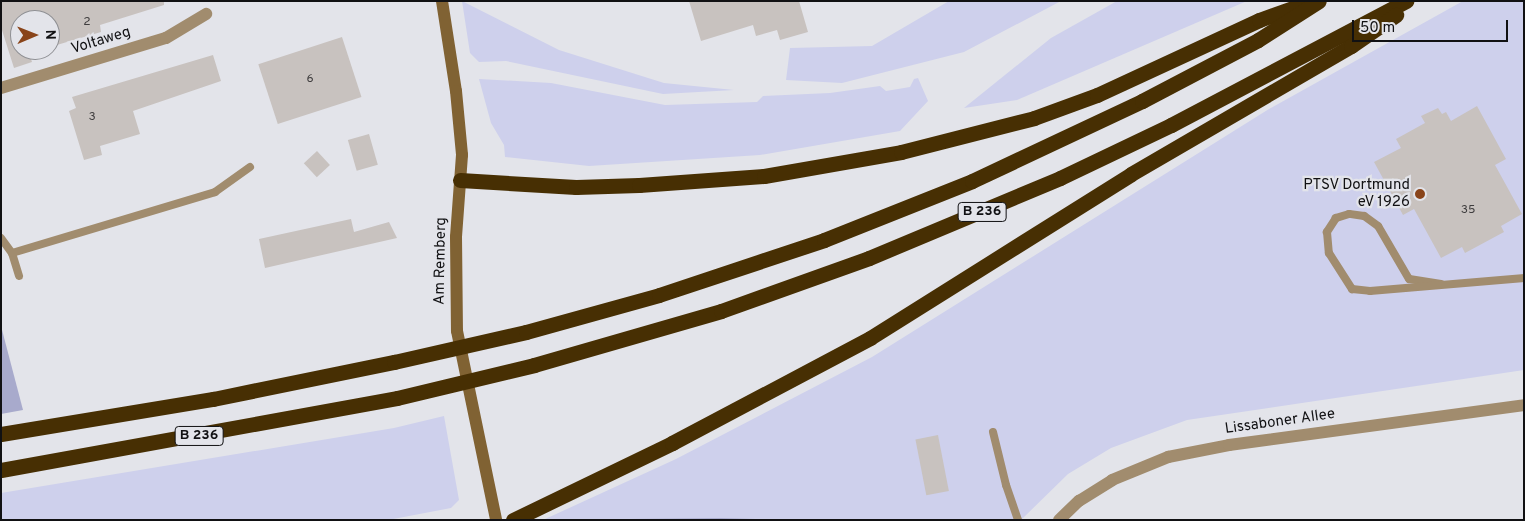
<!DOCTYPE html>
<html>
<head>
<meta charset="utf-8">
<style>
	body { margin:0 }
	#map { position:relative; width:1525px; height:521px; overflow:hidden; background:#e3e4ea; font-family:Overpass,sans-serif }
	div>[style] { position:absolute }
	[style*='--x'] { left:calc(var(--x)*1px); top:calc(var(--y)*1px); width:calc(var(--w)*1px); rotate:calc(var(--a)*1deg) }
	.green>* { inset:0; background:#ced0ec }
	.forest>* { inset:0; background:#a8aacc }
	.building>* { inset:0; background:#c8c2bf; transform-origin:0 0 }
	.lane>* { height:8px; margin:-4px; padding:0 4px; transform-origin:4px; border-radius:4px; background:#a18c6e }
	.street>* { height:12px; margin:-6px; padding:0 6px; transform-origin:6px; border-radius:6px; background:#a18c6e }
	.secondary>* { height:12px; margin:-6px; padding:0 6px; transform-origin:6px; border-radius:6px; background:#806233 }
	.highway>* { height:15px; margin:-7.5px; padding:0 7.5px; transform-origin:7.5px; border-radius:7.5px; background:#472f03 }
	.dots>* { width:14px; height:14px; translate:-50% -50%; box-sizing:border-box; border:2px solid #e3e4ea; border-radius:50% }
	span { translate:-50% -50%; white-space:nowrap; text-align:center; line-height:1.15; -webkit-text-stroke:4.5px #e3e4ea; paint-order:stroke }
	.number-label { font-size:12px; color:#3f3d3e }
	.number-label span { -webkit-text-stroke-width:0 }
	.shield-label span { padding:1px 4px; background:#e3e4ea; border:1px solid; border-radius:4px; -webkit-text-stroke-width:0 }
	.shield-label { font-size:14px; color:#111113; font-weight:700 }
	.street-label { font-size:15px; color:#111113 }
	.poi-label { font-size:15px; color:#111113 }
	.right { translate:-100% -50%; text-align:right }
	.frame { position:absolute; inset:0; border:2px solid #111113; pointer-events:none }
	.north { position:absolute; left:10px; top:10px; width:50px; height:50px; box-sizing:border-box; background:#e3e4ea; border:1px solid #8f9094; border-radius:50%; rotate:89deg; font-size:14px; font-weight:700; line-height:20px; text-align:center; color:#111113 }
	.north::after { content:''; display:block; margin:auto; width:18px; height:22px; background:#89441a; clip-path:polygon(50% 0,100% 100%,50% 72%,0 100%) }
	.scale { position:absolute; left:1352px; top:20px; width:156px; height:22px; box-sizing:border-box; border:2px solid #111113; border-top:0; padding-left:6px; font-size:15px; line-height:18px; white-space:nowrap; color:#111113; -webkit-text-stroke:4px #e3e4ea; paint-order:stroke }
</style>
</head>
<body>
<div id="map">
	<div class="green">
		<i style="clip-path:polygon(462px 1px,559px 50px,664px 83px,734px 90px,663px 94px,506px 61px,479px 62px,470px 53px)"></i>
		<i style="clip-path:polygon(949px 1px,1061px 1px,964px 52px,842px 83px,786px 80px,790px 48px,872px 46px)"></i>
		<i style="clip-path:polygon(1117px 1px,1247px 1px,1017px 100px,964px 108px,1051px 38px)"></i>
		<i style="clip-path:polygon(1463px 1px,1524px 1px,1524px 370px,1187px 420px,1111px 448px,1068px 474px,1021px 520px,543px 520px,676px 459px,872px 357px,1269px 109px)"></i>
		<i style="clip-path:polygon(918px 78px,928px 101px,900px 131px,760px 155px,589px 166px,505px 157px,504px 145px,491px 123px,479px 79px,551px 83px,665px 105px,757px 102px,763px 96px,830px 93px,880px 86px,886px 91px,910px 87px,914px 79px)"></i>
		<i style="clip-path:polygon(444px 416px,459px 500px,451px 508px,388px 520px,1px 520px,1px 493px,394px 428px)"></i>
	</div>
	<div class="forest">
		<i style="clip-path:polygon(1px 326px,23px 410px,1px 414px)"></i>
		<i style="clip-path:polygon(721px 518px,797px 520px,628px 520px,629px 519px)"></i>
	</div>
	<div class="building">
		<i style="clip-path:polygon(1px 1px,164px 1px,164px 5px,100px 25px,101px 32px,50px 47px,50px 20px,20px 20px,20px 50px,40px 50px,29px 53px,32px 62px,14px 68px,1px 27px)"></i>
		<i style="clip-path:polygon(689px 1px,799px 1px,808px 32px,780px 40px,777px 30px,756px 36px,753px 25px,701px 41px)"></i>
		<i style="left:342px;top:37px;width:63px;height:88px;rotate:72deg"></i>
		<i style="clip-path:polygon(213px 55px,221px 81px,133px 111px,140px 134px,100px 146px,102px 155px,84px 160px,69px 111px,76px 108px,72px 97px)"></i>
		<i style="clip-path:polygon(1477px 106px,1506px 159px,1495px 165px,1522px 214px,1501px 226px,1504px 232px,1465px 253px,1462px 247px,1441px 258px,1414px 209px,1403px 215px,1374px 162px,1401px 148px,1396px 139px,1425px 123px,1421px 116px,1438px 108px,1442px 114px,1446px 112px,1451px 121px)"></i>
		<i style="left:369px;top:134px;width:32px;height:22px;rotate:74deg"></i>
		<i style="left:317px;top:151px;width:19px;height:18px;rotate:47deg"></i>
		<i style="clip-path:polygon(351px 219px,354px 232px,389px 222px,397px 238px,265px 268px,259px 239px)"></i>
		<i style="left:938px;top:435px;width:57px;height:23px;rotate:79deg"></i>
	</div>
	<div class="lane">
		<i style="--x:1;--y:238;--w:19;--a:54"></i>
		<i style="--x:12;--y:253;--w:24;--a:73"></i>
		<i style="--x:12;--y:253;--w:212;--a:-16.7"></i>
		<i style="--x:215;--y:192;--w:43;--a:-35.5"></i>
		<i style="--x:1441;--y:284;--w:32;--a:-171"></i>
		<i style="--x:1409;--y:279;--w:61;--a:-120.3"></i>
		<i style="--x:1378;--y:226;--w:17;--a:-144"></i>
		<i style="--x:1364;--y:216;--w:15;--a:-172"></i>
		<i style="--x:1349;--y:214;--w:14;--a:163"></i>
		<i style="--x:1336;--y:218;--w:17;--a:123"></i>
		<i style="--x:1327;--y:232;--w:21;--a:85"></i>
		<i style="--x:1329;--y:253;--w:43;--a:57.4"></i>
		<i style="--x:1352;--y:289;--w:18;--a:6"></i>
		<i style="--x:1370;--y:291;--w:155;--a:-4.8"></i>
		<i style="--x:993;--y:432;--w:55;--a:76.2"></i>
		<i style="--x:1006;--y:485;--w:37;--a:71"></i>
	</div>
	<div class="street">
		<i style="--x:1;--y:88;--w:172;--a:-16.9"></i>
		<i style="--x:166;--y:38;--w:47;--a:-31"></i>
		<i style="--x:1059;--y:520;--w:28;--a:-44"></i>
		<i style="--x:1079;--y:501;--w:39;--a:-32"></i>
		<i style="--x:1112;--y:480;--w:61;--a:-22.3"></i>
		<i style="--x:1168;--y:457;--w:62;--a:-11.1"></i>
		<i style="--x:1229;--y:445;--w:298;--a:-7.7"></i>
	</div>
	<div class="secondary">
		<i style="--x:442;--y:1;--w:91;--a:81.2"></i>
		<i style="--x:456;--y:91;--w:64;--a:84.6"></i>
		<i style="--x:462;--y:155;--w:82;--a:94.2"></i>
		<i style="--x:456;--y:237;--w:94;--a:89.4"></i>
		<i style="--x:457;--y:331;--w:193;--a:78.3"></i>
	</div>
	<div class="highway">
		<i style="--x:460;--y:180;--w:116;--a:3.5"></i>
		<i style="--x:576;--y:187;--w:63;--a:-1.8"></i>
		<i style="--x:639;--y:185;--w:125;--a:-4.1"></i>
		<i style="--x:764;--y:176;--w:139;--a:-9.9"></i>
		<i style="--x:901;--y:152;--w:137;--a:-14.3"></i>
		<i style="--x:1034;--y:118;--w:67;--a:-20.1"></i>
		<i style="--x:1097;--y:95;--w:179;--a:-24.8"></i>
		<i style="--x:1259;--y:20;--w:48;--a:-19.6"></i>
		<i style="--x:1;--y:434;--w:215;--a:-9.4"></i>
		<i style="--x:213;--y:399;--w:185;--a:-11.6"></i>
		<i style="--x:394;--y:362;--w:135;--a:-12.8"></i>
		<i style="--x:526;--y:332;--w:138;--a:-15.5"></i>
		<i style="--x:659;--y:295;--w:174;--a:-18.4"></i>
		<i style="--x:824;--y:240;--w:159;--a:-21.7"></i>
		<i style="--x:972;--y:181;--w:188;--a:-25.2"></i>
		<i style="--x:1142;--y:101;--w:131;--a:-27.7"></i>
		<i style="--x:1258;--y:40;--w:72;--a:-32.6"></i>
		<i style="--x:1;--y:470;--w:402;--a:-10.3"></i>
		<i style="--x:397;--y:398;--w:141;--a:-13.5"></i>
		<i style="--x:534;--y:365;--w:195;--a:-16.1"></i>
		<i style="--x:721;--y:311;--w:157;--a:-19.7"></i>
		<i style="--x:869;--y:258;--w:207;--a:-22.7"></i>
		<i style="--x:1060;--y:178;--w:123;--a:-25.5"></i>
		<i style="--x:1171;--y:125;--w:266;--a:-27.8"></i>
		<i style="--x:513;--y:520;--w:177;--a:-25.8"></i>
		<i style="--x:672;--y:443;--w:224;--a:-27.9"></i>
		<i style="--x:870;--y:338;--w:308;--a:-32.1"></i>
		<i style="--x:1131;--y:174;--w:255;--a:-30.2"></i>
		<i style="--x:1351;--y:46;--w:55;--a:-34.6"></i>
	</div>
	<div class="dots">
		<i style="left:1420px;top:194px;background:#89441a"></i>
	</div>
	<div class="number-label">
		<span style="left:87px;top:23px">2</span>
		<span style="left:310px;top:80px">6</span>
		<span style="left:92px;top:118px">3</span>
		<span style="left:1468px;top:211px">35</span>
	</div>
	<div class="shield-label">
		<span style="left:982px;top:212px">B 236</span>
		<span style="left:199px;top:436px">B 236</span>
	</div>
	<div class="street-label">
		<span style="left:101px;top:41px;rotate:-17deg">Voltaweg</span>
		<span style="left:441px;top:261px;rotate:-89deg">Am Remberg</span>
		<span style="left:1280px;top:422px;rotate:-8deg">Lissaboner Allee</span>
	</div>
	<div class="poi-label">
		<span class="right" style="left:1410px;top:194px">PTSV Dortmund<br>eV 1926</span>
	</div>
	<div class="frame"></div>
	<div class="north">N</div>
	<div class="scale">50 m</div>
</div>
</body>
</html>
